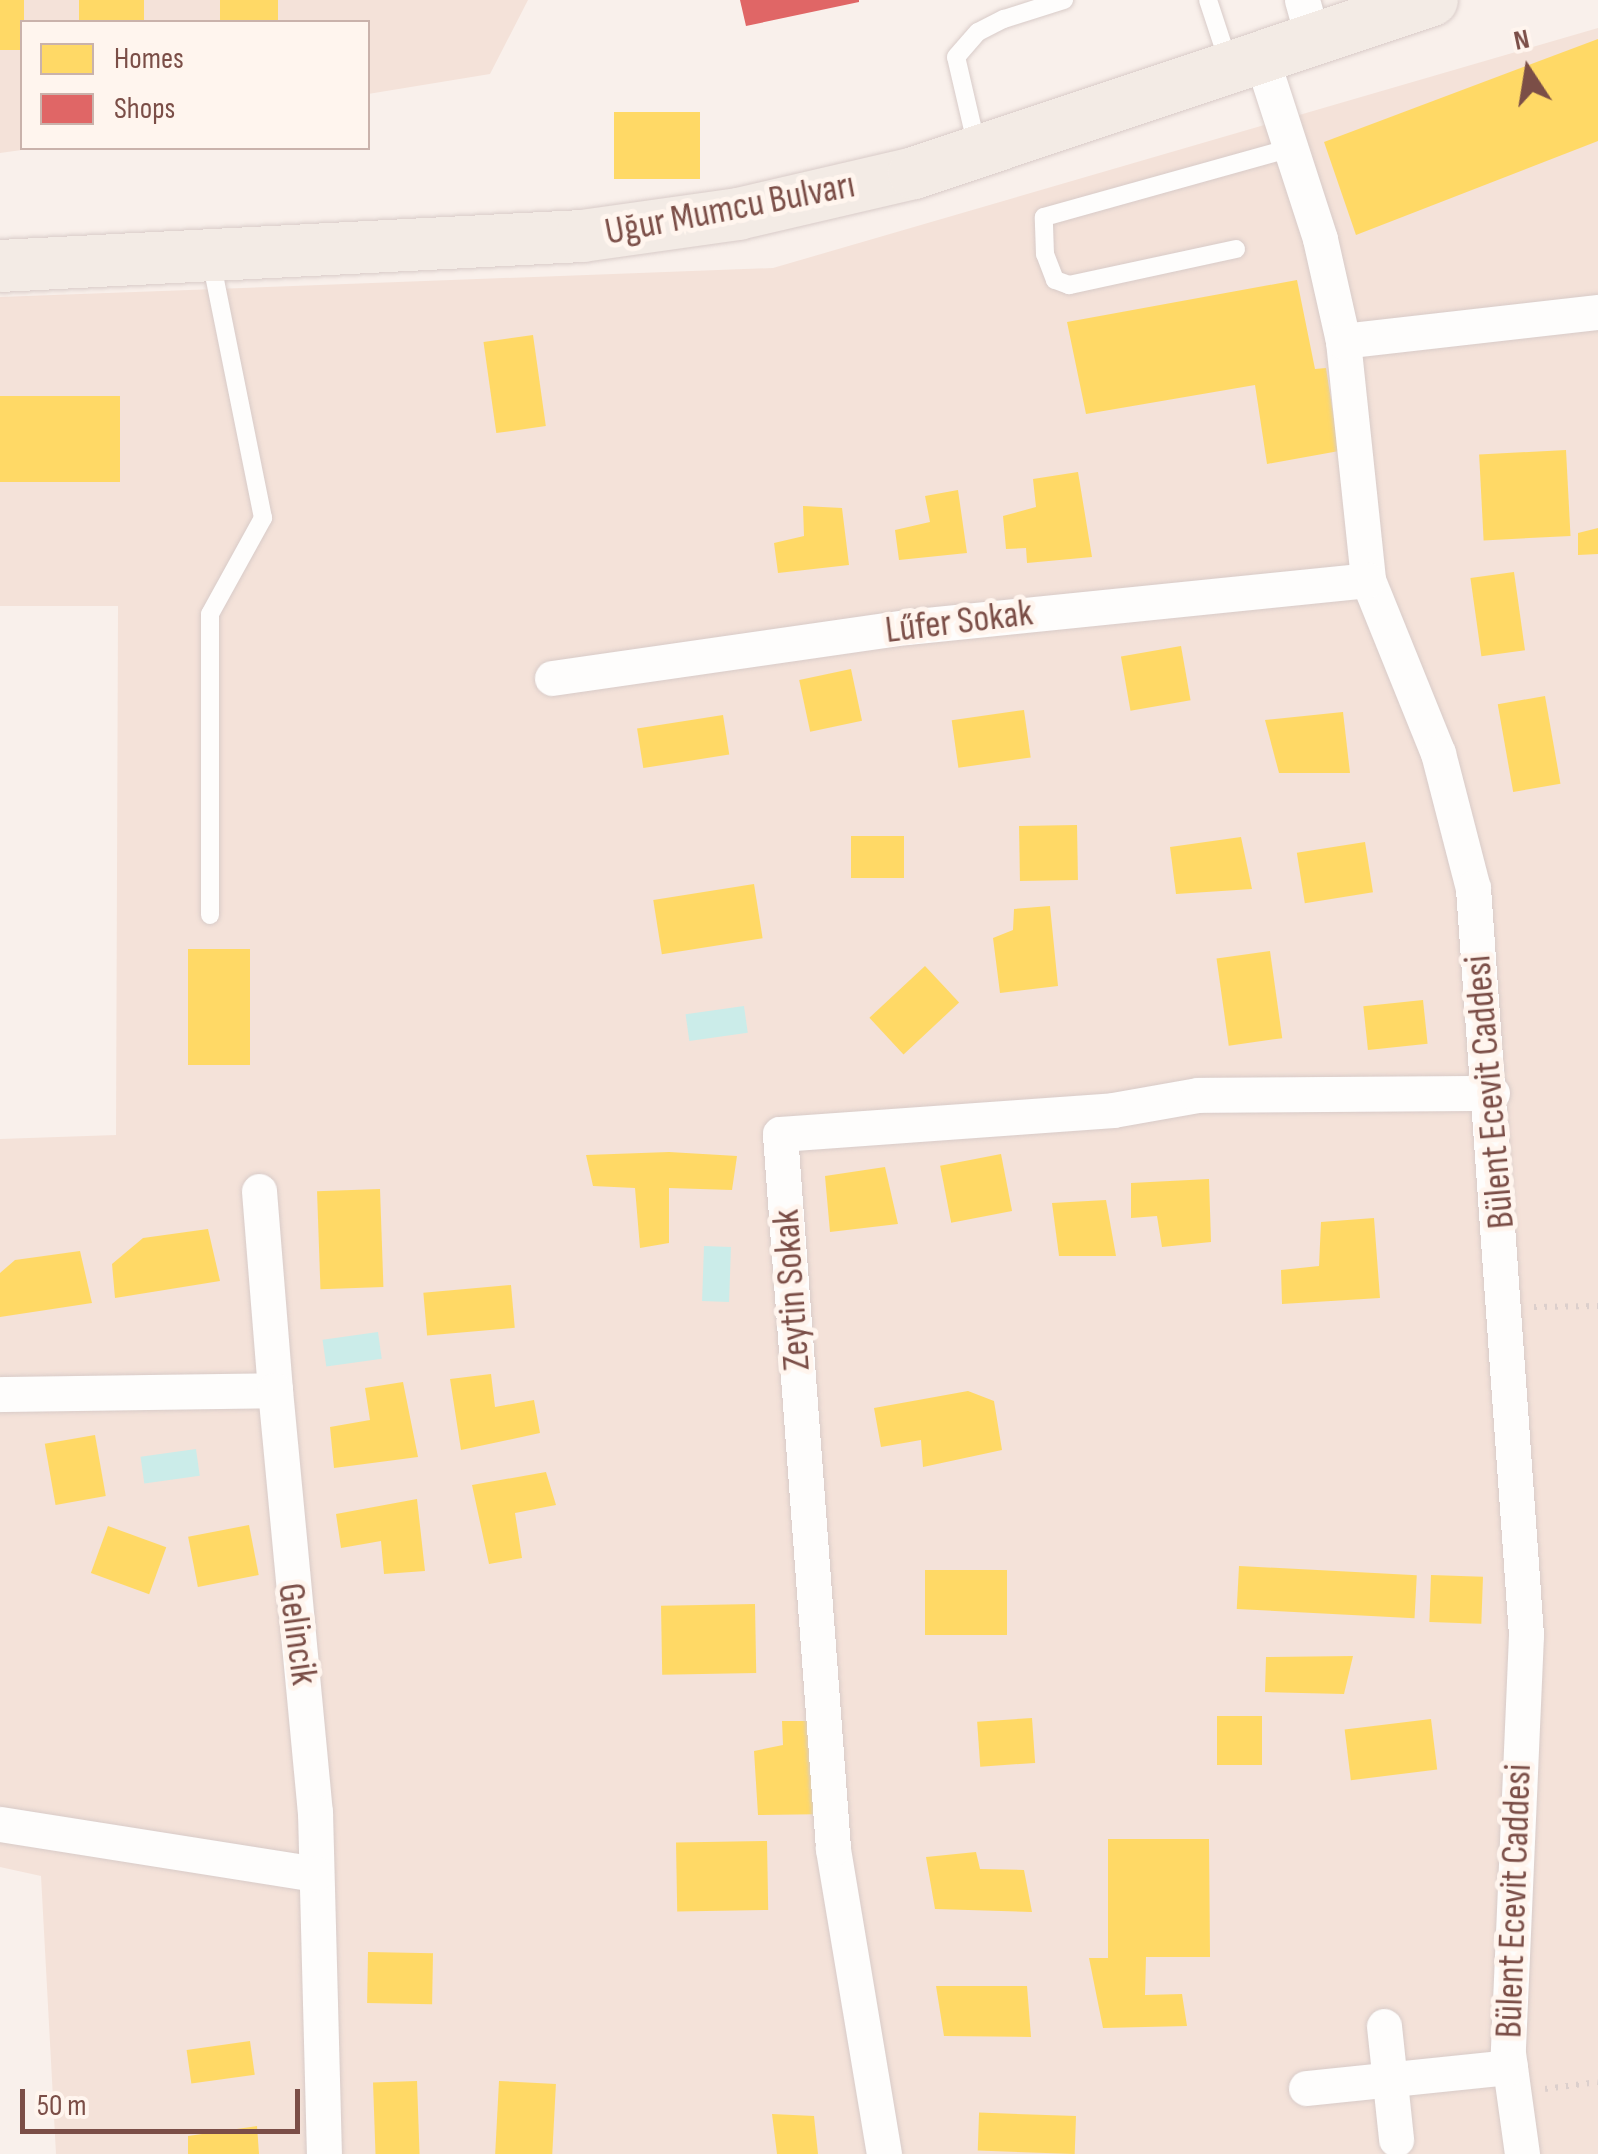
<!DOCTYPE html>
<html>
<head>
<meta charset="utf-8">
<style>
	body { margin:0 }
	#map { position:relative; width:1598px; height:2154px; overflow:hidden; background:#f9f0eb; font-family:"Sofia Sans Condensed",sans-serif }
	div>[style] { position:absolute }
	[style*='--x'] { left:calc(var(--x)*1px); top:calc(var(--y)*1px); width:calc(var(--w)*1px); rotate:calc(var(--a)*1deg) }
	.residential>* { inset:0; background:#f4e2d9 }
	.water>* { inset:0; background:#cbece9; transform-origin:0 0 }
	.homes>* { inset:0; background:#ffd966; transform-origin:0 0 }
	.shops>* { inset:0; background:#e06666 }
	.path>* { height:6px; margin-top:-3px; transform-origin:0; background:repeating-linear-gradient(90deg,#dccfcc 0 2.5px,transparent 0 10.5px) }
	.roads { filter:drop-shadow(0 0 2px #d8cbc8) drop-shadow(0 0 2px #d8cbc8) }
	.service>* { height:18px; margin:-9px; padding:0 9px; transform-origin:9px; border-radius:9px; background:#fefdfc }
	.minor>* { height:35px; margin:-17.5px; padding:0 17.5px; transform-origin:17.5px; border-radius:17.5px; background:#fefdfc }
	.primary>* { height:52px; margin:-26px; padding:0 26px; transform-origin:26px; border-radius:26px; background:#f3ebe5 }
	span { translate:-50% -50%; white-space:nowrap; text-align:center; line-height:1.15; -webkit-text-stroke:10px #fff5ee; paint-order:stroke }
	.street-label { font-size:38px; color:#7b4e47 }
	.legend { position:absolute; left:20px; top:20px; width:350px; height:130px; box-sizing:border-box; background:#fff5ee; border:2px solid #cab2ab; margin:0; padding:12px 18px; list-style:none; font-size:30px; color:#7b4e47 }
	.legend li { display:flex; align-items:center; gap:20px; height:50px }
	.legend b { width:50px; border:2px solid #cab2ab }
	.north { position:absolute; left:1478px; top:20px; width:100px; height:100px; -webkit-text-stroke:8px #fff5ee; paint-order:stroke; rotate:348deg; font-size:28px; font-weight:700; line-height:40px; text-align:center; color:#7b4e47 }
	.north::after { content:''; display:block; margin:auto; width:35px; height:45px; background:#7b4e47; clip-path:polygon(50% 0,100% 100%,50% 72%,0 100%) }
	.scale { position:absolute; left:20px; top:2089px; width:280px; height:45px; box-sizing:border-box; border:5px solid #7b4e47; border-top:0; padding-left:12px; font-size:30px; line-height:35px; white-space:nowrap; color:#7b4e47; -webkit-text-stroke:8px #fff5ee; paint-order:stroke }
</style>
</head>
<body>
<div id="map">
	<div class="residential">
		<i style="clip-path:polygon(0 0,528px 0,490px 74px,368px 94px,368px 22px,22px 22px,22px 148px,36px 148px,0 153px)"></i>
		<i style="clip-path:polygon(1598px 28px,1598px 2154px,56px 2154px,41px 1876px,0 1867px,0 1139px,116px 1135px,118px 606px,0 606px,0 297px,773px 268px)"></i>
	</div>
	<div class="water">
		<i style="left:744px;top:1006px;width:27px;height:59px;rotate:82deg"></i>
		<i style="left:704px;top:1246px;width:27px;height:55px;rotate:2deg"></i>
		<i style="left:378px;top:1332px;width:27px;height:56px;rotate:82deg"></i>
		<i style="left:196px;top:1449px;width:27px;height:56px;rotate:82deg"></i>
	</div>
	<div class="homes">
		<i style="left:0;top:0;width:24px;height:50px"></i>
		<i style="left:79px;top:0;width:65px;height:22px"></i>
		<i style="left:220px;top:0;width:58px;height:22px"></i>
		<i style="clip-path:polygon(1598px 39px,1598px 141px,1356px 235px,1324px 142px)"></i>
		<i style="left:614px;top:112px;width:86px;height:67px"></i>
		<i style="clip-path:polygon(1297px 280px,1315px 369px,1326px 368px,1339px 451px,1267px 464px,1255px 385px,1086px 414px,1067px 322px)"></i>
		<i style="left:533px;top:335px;width:92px;height:50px;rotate:82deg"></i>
		<i style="left:0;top:396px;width:120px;height:86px"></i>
		<i style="left:1566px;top:450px;width:86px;height:87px;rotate:87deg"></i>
		<i style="clip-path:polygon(1078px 472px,1092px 557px,1027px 563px,1026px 548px,1006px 549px,1003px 516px,1036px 507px,1033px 479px)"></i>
		<i style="clip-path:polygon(958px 490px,967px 553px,899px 560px,895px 530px,930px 522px,925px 496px)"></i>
		<i style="clip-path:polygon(803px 506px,842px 508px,849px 565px,778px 573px,774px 543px,804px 536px)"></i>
		<i style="clip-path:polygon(1598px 528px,1598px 554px,1578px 555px,1578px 533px)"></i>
		<i style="left:1514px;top:572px;width:79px;height:44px;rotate:82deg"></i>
		<i style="left:1181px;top:646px;width:55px;height:61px;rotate:80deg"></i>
		<i style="left:851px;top:669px;width:53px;height:53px;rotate:78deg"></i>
		<i style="left:1545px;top:696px;width:89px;height:48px;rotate:80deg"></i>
		<i style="left:1024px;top:710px;width:48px;height:73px;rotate:82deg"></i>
		<i style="clip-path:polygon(1343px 712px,1350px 773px,1279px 773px,1265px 720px)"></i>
		<i style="left:723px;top:715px;width:40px;height:87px;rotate:81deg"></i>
		<i style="left:1077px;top:825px;width:55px;height:58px;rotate:89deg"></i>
		<i style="left:904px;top:836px;width:42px;height:53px;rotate:90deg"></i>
		<i style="clip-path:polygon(1241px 837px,1252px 889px,1176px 894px,1170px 847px)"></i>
		<i style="left:1365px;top:842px;width:51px;height:69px;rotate:81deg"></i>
		<i style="left:754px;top:884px;width:55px;height:102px;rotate:81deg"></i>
		<i style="clip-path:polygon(1050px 906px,1058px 986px,1000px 993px,993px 938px,1013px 930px,1014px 909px)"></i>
		<i style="left:250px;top:949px;width:116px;height:62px;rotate:90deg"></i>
		<i style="left:1270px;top:951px;width:88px;height:54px;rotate:82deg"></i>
		<i style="left:925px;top:966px;width:50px;height:76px;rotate:47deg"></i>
		<i style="left:1423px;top:1000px;width:44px;height:60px;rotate:84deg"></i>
		<i style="clip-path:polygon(669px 1152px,737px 1156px,732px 1190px,669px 1188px,669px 1243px,640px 1248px,635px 1188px,593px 1186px,586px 1155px)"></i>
		<i style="left:1001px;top:1154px;width:58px;height:62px;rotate:79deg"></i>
		<i style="clip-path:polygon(885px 1167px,898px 1224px,830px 1232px,825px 1176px)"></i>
		<i style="clip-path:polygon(1209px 1179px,1211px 1242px,1162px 1247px,1157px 1216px,1131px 1218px,1131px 1183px)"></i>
		<i style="left:380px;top:1189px;width:98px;height:63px;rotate:88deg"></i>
		<i style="clip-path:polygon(1106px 1200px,1116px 1256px,1059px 1256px,1052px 1203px)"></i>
		<i style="clip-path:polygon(1374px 1218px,1380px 1298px,1282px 1304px,1281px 1270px,1319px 1266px,1321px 1222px)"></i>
		<i style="clip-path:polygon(208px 1229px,220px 1281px,115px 1298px,112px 1264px,143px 1238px)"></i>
		<i style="clip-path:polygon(80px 1251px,92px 1303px,0 1317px,0 1273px,15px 1260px)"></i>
		<i style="left:511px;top:1285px;width:43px;height:88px;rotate:85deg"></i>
		<i style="clip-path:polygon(491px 1374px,495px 1407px,534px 1400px,540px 1433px,461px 1450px,450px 1379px)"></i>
		<i style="clip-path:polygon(403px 1382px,418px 1457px,334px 1468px,330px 1427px,370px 1420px,365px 1388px)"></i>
		<i style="clip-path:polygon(968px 1391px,994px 1401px,1002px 1450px,923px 1467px,921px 1440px,881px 1447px,874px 1408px)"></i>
		<i style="left:95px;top:1435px;width:62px;height:51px;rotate:80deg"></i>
		<i style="clip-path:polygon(546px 1472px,556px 1505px,515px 1513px,522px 1558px,489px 1564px,472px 1485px)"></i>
		<i style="clip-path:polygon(417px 1499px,425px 1571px,384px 1574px,381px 1541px,341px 1548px,336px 1514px)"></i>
		<i style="left:249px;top:1525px;width:51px;height:62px;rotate:79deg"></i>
		<i style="left:108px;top:1526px;width:62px;height:50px;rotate:20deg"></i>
		<i style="left:1239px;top:1566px;width:178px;height:43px;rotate:3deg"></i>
		<i style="left:925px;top:1570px;width:82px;height:65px"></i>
		<i style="left:1431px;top:1575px;width:52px;height:47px;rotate:2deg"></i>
		<i style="left:755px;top:1604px;width:69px;height:94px;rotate:89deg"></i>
		<i style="clip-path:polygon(1353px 1656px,1344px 1694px,1265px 1692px,1266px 1657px)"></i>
		<i style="left:1217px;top:1716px;width:45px;height:49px"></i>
		<i style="left:1032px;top:1718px;width:45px;height:55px;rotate:86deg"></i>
		<i style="left:1431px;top:1719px;width:51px;height:87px;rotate:83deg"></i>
		<i style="clip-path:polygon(782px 1721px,824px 1721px,831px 1814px,758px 1815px,754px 1751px,783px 1745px)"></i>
		<i style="clip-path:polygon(1108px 1839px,1209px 1839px,1210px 1957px,1146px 1957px,1145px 1995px,1182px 1994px,1187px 2026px,1103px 2028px,1089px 1958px,1108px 1958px)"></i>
		<i style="left:767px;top:1841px;width:69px;height:91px;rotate:89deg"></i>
		<i style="clip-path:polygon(976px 1852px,980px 1869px,1024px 1870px,1032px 1912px,935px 1909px,926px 1857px)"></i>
		<i style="left:368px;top:1952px;width:65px;height:51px;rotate:1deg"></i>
		<i style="clip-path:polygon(936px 1986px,1027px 1986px,1031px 2037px,944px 2036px)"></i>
		<i style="left:250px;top:2041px;width:34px;height:64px;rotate:82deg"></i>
		<i style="left:417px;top:2081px;width:73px;height:44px;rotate:88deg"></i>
		<i style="left:499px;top:2081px;width:57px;height:73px;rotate:3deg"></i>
		<i style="clip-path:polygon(772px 2114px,814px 2116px,818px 2154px,777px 2154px)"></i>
		<i style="left:1076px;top:2116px;width:38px;height:97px;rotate:92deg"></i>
		<i style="clip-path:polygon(257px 2126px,259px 2154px,188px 2154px,188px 2136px)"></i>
	</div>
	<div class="shops">
		<i style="clip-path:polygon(740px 0,859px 0,859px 2px,746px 26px)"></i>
	</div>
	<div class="path">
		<i style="--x:1534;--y:1307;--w:64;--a:-0.9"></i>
		<i style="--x:1545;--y:2089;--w:53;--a:-7.5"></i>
	</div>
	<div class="roads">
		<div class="service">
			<i style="--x:1208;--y:0;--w:64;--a:71.8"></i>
			<i style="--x:977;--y:147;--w:92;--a:-103.1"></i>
			<i style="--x:956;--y:57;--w:33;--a:-49"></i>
			<i style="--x:978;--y:32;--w:29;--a:-27"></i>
			<i style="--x:1004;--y:19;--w:63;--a:-17.6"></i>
			<i style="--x:1236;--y:249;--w:171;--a:167.8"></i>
			<i style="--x:1069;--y:285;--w:15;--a:-160"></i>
			<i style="--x:1055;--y:280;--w:28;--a:-111"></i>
			<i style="--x:1045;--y:254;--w:37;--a:-92"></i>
			<i style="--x:1044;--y:217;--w:252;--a:-15.6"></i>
			<i style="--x:210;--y:915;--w:301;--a:-90"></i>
			<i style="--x:210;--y:614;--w:110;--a:-61.1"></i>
			<i style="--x:263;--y:518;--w:263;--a:-101.4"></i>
		</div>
		<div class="minor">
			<i style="--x:1302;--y:0;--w:41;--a:74.2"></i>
			<i style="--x:1262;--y:60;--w:188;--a:72"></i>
			<i style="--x:1320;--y:239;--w:105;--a:77.3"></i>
			<i style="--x:1343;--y:341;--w:240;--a:84"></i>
			<i style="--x:1368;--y:580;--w:187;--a:68"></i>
			<i style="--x:1438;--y:753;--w:139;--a:75.5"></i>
			<i style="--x:1473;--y:888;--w:749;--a:85.94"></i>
			<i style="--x:1526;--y:1635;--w:418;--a:92.5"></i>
			<i style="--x:1508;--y:2053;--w:102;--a:82.1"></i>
			<i style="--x:1343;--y:341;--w:257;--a:-6.5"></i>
			<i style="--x:552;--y:678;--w:359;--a:-8.2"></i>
			<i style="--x:907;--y:627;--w:463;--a:-5.8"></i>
			<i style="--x:259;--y:1191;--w:200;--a:85.4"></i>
			<i style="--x:0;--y:1394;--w:275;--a:-0.8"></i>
			<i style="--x:275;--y:1390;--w:424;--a:84.6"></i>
			<i style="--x:315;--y:1812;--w:342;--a:88.5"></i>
			<i style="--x:0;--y:1824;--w:319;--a:9"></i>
			<i style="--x:1384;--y:2026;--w:114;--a:83.9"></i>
			<i style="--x:1306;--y:2088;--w:205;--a:-5.9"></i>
			<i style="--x:884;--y:2154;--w:310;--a:-99.5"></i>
			<i style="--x:833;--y:1848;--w:716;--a:-94.25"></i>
			<i style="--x:780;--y:1134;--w:334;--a:-4.1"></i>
			<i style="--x:1113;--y:1110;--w:86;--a:-10"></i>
			<i style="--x:1198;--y:1095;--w:294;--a:-0.4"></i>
		</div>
		<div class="primary">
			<i style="--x:0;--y:266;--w:583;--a:-2.95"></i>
			<i style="--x:582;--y:236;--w:158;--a:-8"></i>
			<i style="--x:738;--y:214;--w:181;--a:-13.1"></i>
			<i style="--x:914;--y:173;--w:546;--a:-18.47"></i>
		</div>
	</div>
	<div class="street-label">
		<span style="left:730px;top:209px;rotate:-11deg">Uğur Mumcu Bulvarı</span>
		<span style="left:959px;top:622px;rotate:-7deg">Lűfer Sokak</span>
		<span style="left:1490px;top:1092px;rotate:-95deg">Bülent Ecevit Caddesi</span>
		<span style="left:792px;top:1290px;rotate:-94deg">Zeytin Sokak</span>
		<span style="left:297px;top:1634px;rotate:82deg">Gelincik</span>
		<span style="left:1514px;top:1901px;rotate:-88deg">Bülent Ecevit Caddesi</span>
	</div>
	<ul class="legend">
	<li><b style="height:28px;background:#ffd966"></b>Homes</li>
	<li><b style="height:28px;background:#e06666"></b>Shops</li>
	</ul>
	<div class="north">N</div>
	<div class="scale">50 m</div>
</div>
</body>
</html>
